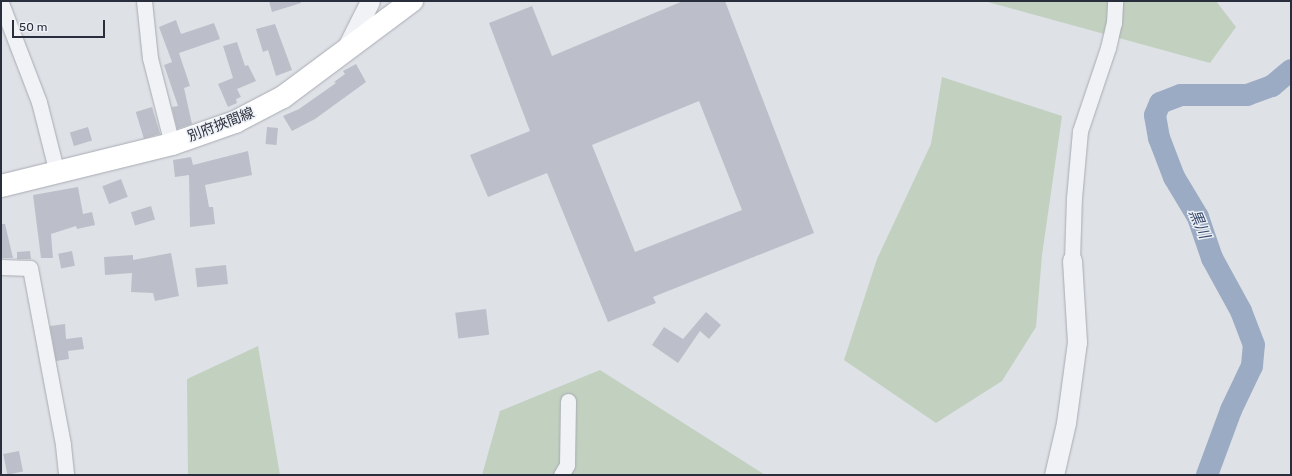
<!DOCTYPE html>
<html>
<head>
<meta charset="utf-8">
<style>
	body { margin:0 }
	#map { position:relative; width:1292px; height:476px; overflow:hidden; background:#dee1e6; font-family:Rubik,"Noto Sans JP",sans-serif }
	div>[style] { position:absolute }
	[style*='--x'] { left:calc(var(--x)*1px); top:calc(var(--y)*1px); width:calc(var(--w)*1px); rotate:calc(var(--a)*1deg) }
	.green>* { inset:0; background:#c2d0c0 }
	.river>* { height:22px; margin:-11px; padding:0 11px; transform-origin:11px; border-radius:11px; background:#9cabc4 }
	.building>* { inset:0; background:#bcbfc9; transform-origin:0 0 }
	.roads { filter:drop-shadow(0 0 1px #a8abb3) drop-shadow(0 0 1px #a8abb3) }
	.minor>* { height:15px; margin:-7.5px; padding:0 7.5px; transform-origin:7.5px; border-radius:7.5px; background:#f0f2f5 }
	.tertiary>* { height:19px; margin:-9.5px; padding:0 9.5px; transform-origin:9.5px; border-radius:9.5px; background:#f0f2f5 }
	.primary>* { height:22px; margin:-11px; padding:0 11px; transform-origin:11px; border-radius:11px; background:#fff }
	span { translate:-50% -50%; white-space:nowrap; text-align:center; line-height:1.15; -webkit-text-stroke:3px #edf0f4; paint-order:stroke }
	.street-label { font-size:14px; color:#292e3c }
	.water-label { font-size:15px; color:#36496d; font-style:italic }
	.frame { position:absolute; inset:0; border:2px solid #292e3c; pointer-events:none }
	.scale { position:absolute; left:12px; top:20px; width:93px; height:18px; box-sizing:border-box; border:2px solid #292e3c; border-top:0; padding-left:5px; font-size:12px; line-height:14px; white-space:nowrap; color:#292e3c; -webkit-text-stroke:3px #edf0f4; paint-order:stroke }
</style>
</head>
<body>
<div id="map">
	<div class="green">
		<i style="clip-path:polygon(984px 1px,1216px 1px,1236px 27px,1210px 63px)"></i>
		<i style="clip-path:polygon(942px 77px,1062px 116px,1042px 255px,1036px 327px,1002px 381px,936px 423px,844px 360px,877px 259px,931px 144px)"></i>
		<i style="clip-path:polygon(258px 346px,280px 475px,188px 475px,187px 379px)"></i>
		<i style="clip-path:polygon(600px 370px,765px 475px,482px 475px,500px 411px)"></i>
	</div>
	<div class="river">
		<i style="--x:1207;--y:475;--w:69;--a:-69.7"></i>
		<i style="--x:1231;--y:410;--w:49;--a:-64.5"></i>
		<i style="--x:1252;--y:366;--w:21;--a:-85"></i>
		<i style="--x:1254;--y:345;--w:36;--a:-111"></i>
		<i style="--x:1241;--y:311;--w:60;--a:-118.7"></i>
		<i style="--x:1212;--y:258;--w:43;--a:-108.9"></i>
		<i style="--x:1198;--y:217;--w:47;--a:-121"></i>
		<i style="--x:1174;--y:177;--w:42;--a:-111"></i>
		<i style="--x:1159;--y:138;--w:23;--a:-100"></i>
		<i style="--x:1155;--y:115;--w:13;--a:-67"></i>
		<i style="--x:1160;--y:103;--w:22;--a:-21"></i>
		<i style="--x:1181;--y:95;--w:66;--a:0"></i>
		<i style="--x:1247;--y:95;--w:27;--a:-20"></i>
		<i style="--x:1272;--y:86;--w:25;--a:-40"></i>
	</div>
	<div class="building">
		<i style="clip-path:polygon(269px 1px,301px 1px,301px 3px,272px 12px)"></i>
		<i style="clip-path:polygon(evenodd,683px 1px,725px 1px,814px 233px,653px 297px,656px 303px,608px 322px,547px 173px,488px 197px,470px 155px,530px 131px,489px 23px,532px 6px,552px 56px,683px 1px,699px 101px,742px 210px,635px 252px,592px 145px,699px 101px)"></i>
		<i style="clip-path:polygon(176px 20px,181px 34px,214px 23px,220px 39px,179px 53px,190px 86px,184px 88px,192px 124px,177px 129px,172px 107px,178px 106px,164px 65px,172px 62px,159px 27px)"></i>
		<i style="clip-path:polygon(275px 24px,292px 70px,276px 76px,268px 50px,263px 52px,256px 29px)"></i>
		<i style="clip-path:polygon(237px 42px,245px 66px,248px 65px,256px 81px,237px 89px,241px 97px,236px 99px,237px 103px,228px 107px,218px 84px,233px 78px,223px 46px)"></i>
		<i style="clip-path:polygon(356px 64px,366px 82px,315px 119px,292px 131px,283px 116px,299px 109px,336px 83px,334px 82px,345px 74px,343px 71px)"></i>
		<i style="left:152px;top:107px;width:28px;height:17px;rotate:73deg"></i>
		<i style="left:88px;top:127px;width:14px;height:19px;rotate:73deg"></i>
		<i style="left:267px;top:127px;width:11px;height:17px;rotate:5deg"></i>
		<i style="clip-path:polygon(248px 151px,252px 175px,205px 185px,209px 207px,213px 207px,215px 224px,190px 227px,189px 175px,175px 177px,173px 160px,191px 157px,193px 165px)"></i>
		<i style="left:121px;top:179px;width:19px;height:20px;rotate:69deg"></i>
		<i style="clip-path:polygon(78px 187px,83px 214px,92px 212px,95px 225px,77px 229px,76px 226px,51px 234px,53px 258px,41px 258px,33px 195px)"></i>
		<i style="left:151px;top:206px;width:14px;height:21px;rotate:73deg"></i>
		<i style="clip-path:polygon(1px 224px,5px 224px,13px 258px,1px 258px)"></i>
		<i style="clip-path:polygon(30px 251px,31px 259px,17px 259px,17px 252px)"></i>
		<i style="left:72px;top:251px;width:15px;height:14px;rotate:79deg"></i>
		<i style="clip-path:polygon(171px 253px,179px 296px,155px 301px,153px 293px,131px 292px,132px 273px,105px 275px,104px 257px,133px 255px,133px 260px)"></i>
		<i style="left:226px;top:265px;width:19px;height:31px;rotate:84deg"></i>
		<i style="left:486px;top:309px;width:26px;height:31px;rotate:83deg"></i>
		<i style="clip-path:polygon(706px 312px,721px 325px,709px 339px,700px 331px,678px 363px,652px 345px,664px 327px,683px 339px)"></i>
		<i style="clip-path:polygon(65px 324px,66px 339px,82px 337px,84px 349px,68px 351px,69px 359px,56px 361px,50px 326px)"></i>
		<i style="left:19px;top:451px;width:21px;height:16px;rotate:79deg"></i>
	</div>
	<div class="roads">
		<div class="minor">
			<i style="--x:144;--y:1;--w:57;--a:84"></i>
			<i style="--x:150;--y:58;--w:89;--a:75.7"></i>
			<i style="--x:1;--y:3;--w:106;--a:69"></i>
			<i style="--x:39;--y:102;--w:73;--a:75.8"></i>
			<i style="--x:1072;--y:260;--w:62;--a:-88.2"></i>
			<i style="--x:1074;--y:198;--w:67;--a:-84.9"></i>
			<i style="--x:1080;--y:131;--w:88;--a:-71.4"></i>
			<i style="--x:1108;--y:48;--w:26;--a:-77"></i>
			<i style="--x:1114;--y:23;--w:22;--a:-87"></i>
			<i style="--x:1;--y:267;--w:29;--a:2"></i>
			<i style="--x:30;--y:268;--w:180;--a:79.4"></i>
			<i style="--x:63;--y:445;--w:30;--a:84"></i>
			<i style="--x:561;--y:475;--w:12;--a:-59"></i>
			<i style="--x:567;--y:465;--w:64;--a:-89.1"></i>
		</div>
		<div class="tertiary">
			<i style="--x:345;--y:51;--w:56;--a:-63.4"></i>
			<i style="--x:1054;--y:475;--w:53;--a:-77"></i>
			<i style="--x:1066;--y:423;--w:82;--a:-82.3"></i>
			<i style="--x:1077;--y:342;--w:82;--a:-93.5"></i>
		</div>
		<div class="primary">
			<i style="--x:1;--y:186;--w:176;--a:-13.8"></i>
			<i style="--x:172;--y:144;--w:67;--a:-19.2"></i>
			<i style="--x:235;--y:122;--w:54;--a:-27.5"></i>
			<i style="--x:283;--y:97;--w:161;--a:-36.7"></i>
		</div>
	</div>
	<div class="street-label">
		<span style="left:221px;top:125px;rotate:-21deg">別府挾間線</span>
	</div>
	<div class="water-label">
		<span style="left:1199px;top:224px;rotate:67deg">黒川</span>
	</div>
	<div class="frame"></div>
	<div class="scale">50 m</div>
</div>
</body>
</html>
